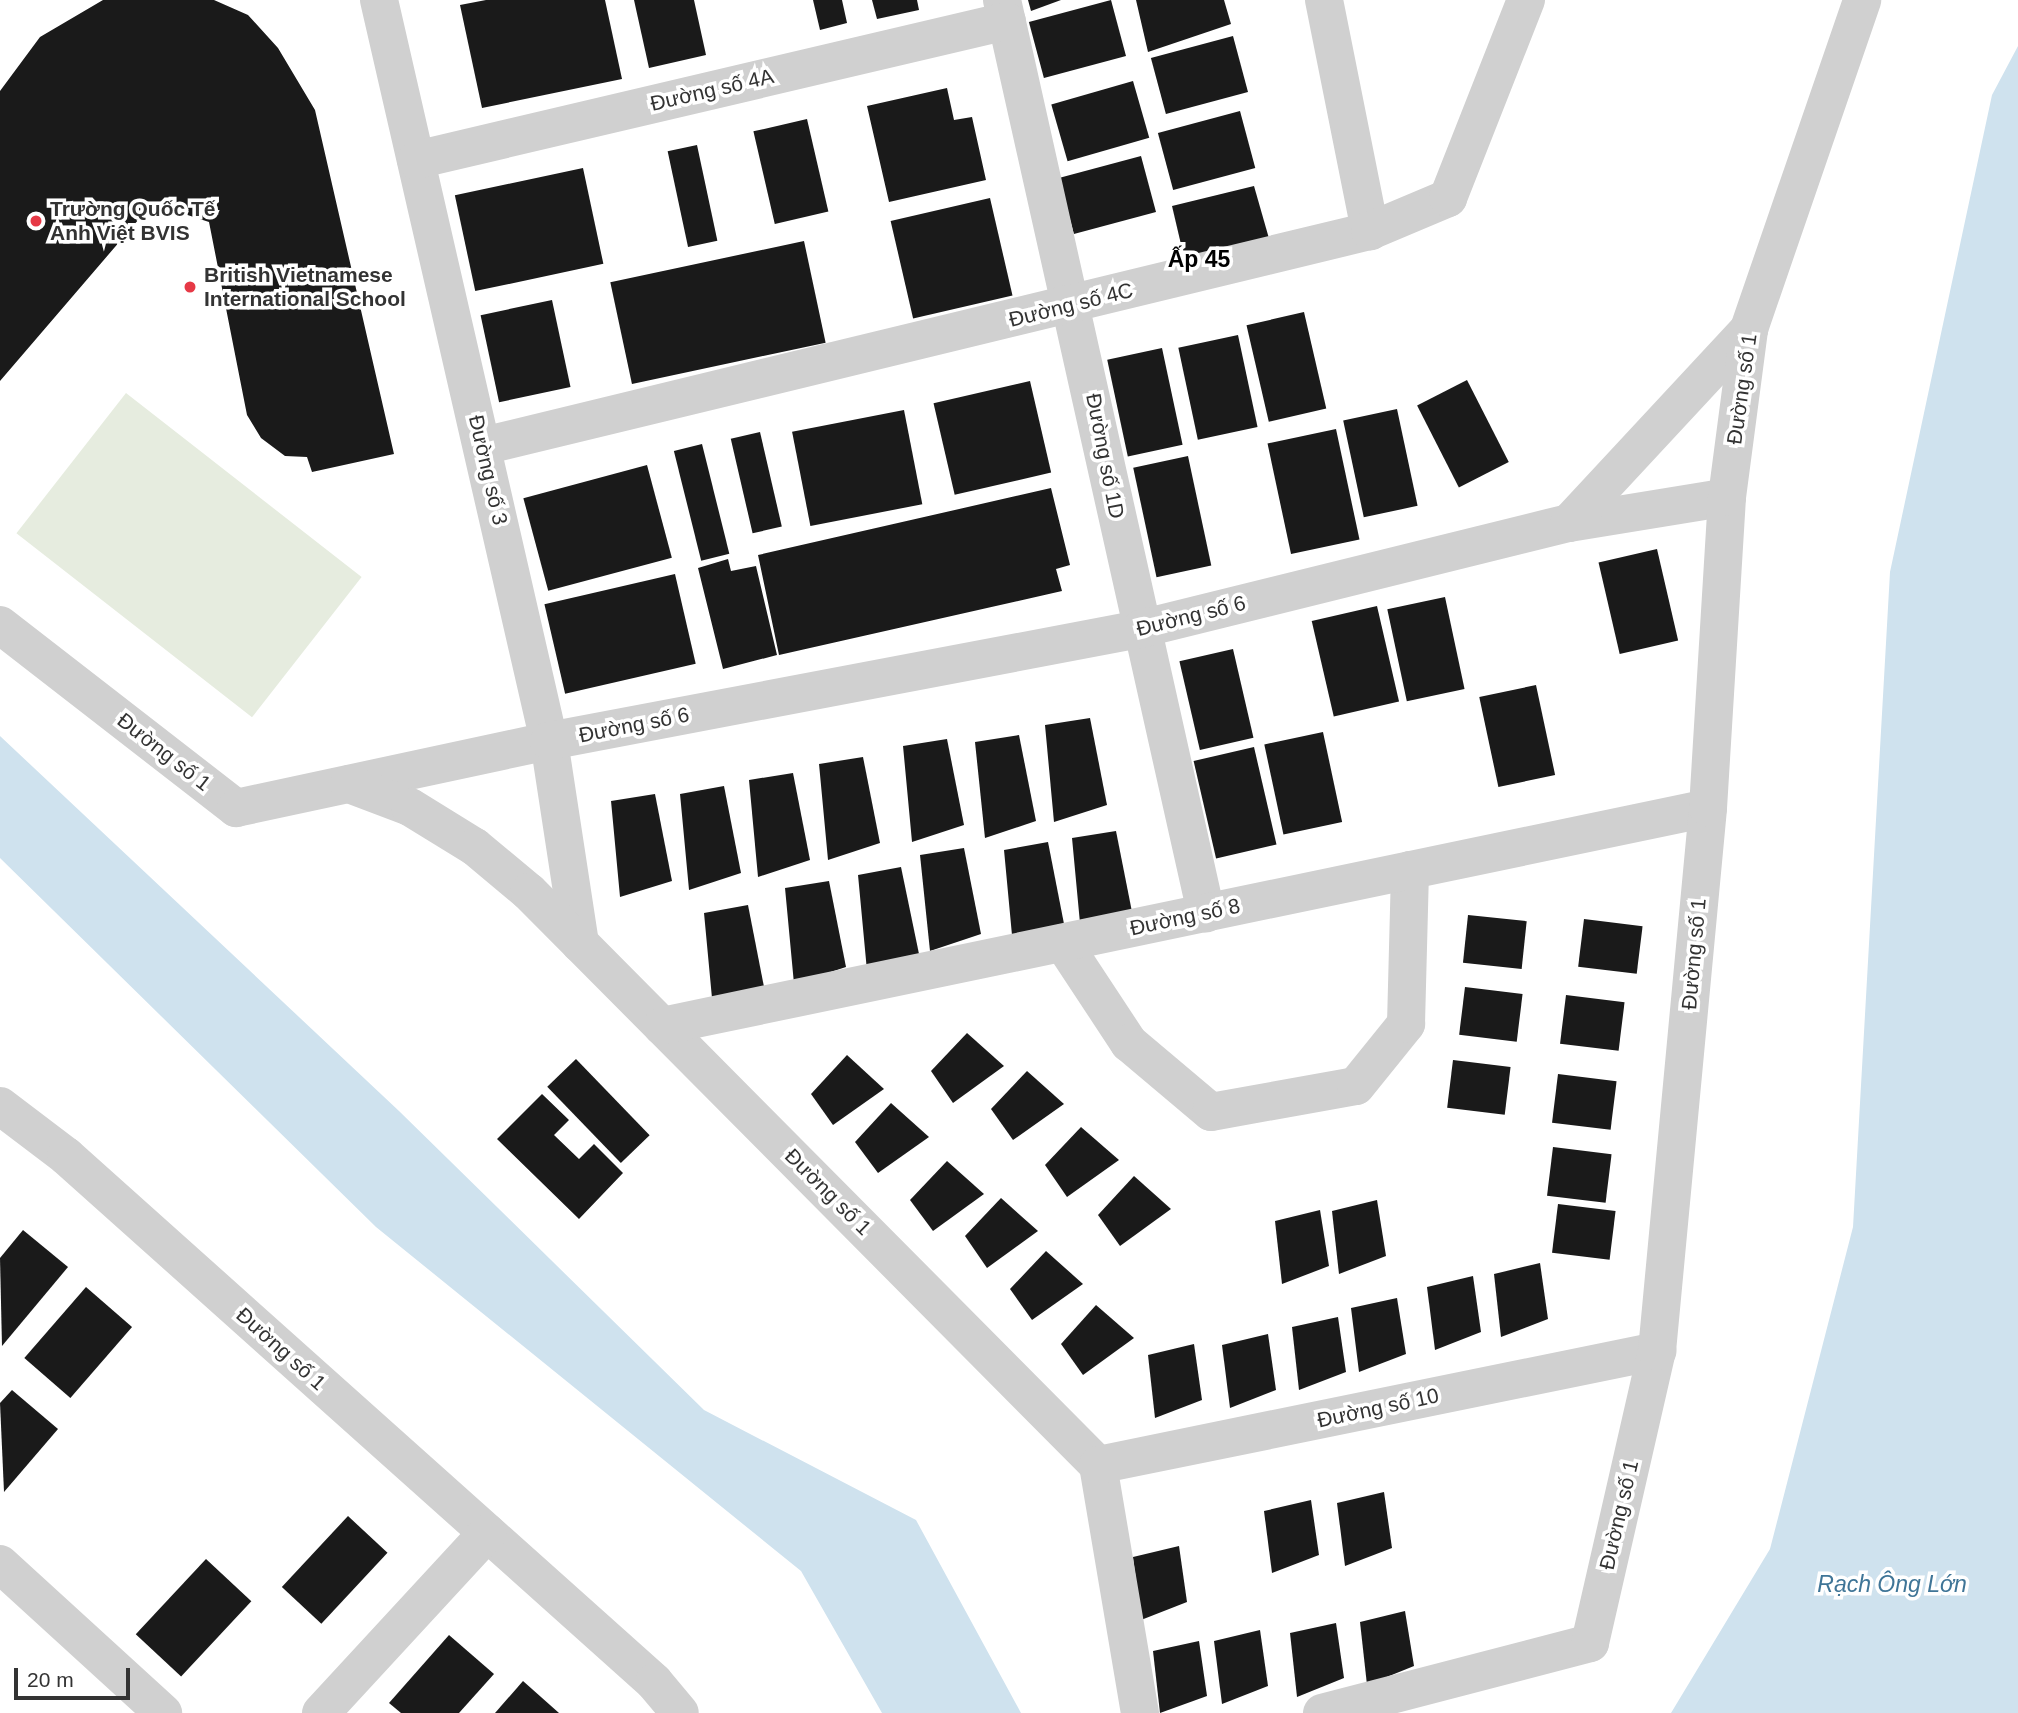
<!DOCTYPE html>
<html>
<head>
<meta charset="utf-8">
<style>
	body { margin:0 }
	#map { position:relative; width:2018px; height:1713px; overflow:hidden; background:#fff; font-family:Helvetica,sans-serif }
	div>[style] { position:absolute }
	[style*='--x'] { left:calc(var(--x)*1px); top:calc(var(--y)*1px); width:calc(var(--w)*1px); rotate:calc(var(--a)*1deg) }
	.green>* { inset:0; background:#e6ecdf; transform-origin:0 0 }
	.water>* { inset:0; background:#cfe2ee }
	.building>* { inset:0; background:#1a1a1a; transform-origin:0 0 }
	.minor>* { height:38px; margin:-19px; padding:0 19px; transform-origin:19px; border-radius:19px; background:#d0d0d0 }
	.dots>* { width:19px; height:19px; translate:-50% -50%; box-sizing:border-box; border:4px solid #fff; border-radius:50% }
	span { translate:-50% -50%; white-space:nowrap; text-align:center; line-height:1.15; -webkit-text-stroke:7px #fff; paint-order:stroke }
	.street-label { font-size:21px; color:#333 }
	.poi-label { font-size:21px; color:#333; font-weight:700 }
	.left { translate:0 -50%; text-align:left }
	.neighbourhood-label { font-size:23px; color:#000; font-weight:700 }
	.water-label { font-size:23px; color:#3f7597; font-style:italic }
	.scale { position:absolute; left:14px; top:1668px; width:116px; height:32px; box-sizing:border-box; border:4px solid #333; border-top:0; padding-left:9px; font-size:21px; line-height:24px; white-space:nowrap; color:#333; -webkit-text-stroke:5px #fff; paint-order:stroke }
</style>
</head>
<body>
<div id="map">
	<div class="green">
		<i style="left:126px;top:393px;width:299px;height:178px;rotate:38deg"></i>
	</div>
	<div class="water">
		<i style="clip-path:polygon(2018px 46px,2018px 1713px,1671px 1713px,1770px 1549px,1853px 1227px,1890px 572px,1992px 95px)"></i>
		<i style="clip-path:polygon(0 736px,399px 1111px,704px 1410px,916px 1520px,1021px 1713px,882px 1713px,801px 1571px,376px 1227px,0 858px)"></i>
	</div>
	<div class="building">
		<i style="clip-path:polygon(103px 0,214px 0,248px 15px,278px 48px,315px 110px,394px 454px,312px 472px,307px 457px,285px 456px,261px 438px,247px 415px,209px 222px,166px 208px,145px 212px,0 381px,0 91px,40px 37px)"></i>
		<i style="clip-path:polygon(486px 0,605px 0,622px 79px,482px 108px,460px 5px)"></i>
		<i style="clip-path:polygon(634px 0,694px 0,706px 55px,649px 68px)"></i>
		<i style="clip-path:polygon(813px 0,842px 0,847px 23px,820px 30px)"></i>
		<i style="clip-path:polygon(872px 0,917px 0,919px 10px,877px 19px)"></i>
		<i style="clip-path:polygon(1028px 0,1061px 0,1031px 11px)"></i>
		<i style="left:1111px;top:0;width:58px;height:85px;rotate:75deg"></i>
		<i style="clip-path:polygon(1136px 0,1224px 0,1231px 24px,1148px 52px)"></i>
		<i style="left:1233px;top:36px;width:58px;height:85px;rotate:75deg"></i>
		<i style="left:1133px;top:81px;width:59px;height:85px;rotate:74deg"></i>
		<i style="clip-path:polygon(947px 88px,954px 120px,972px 117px,986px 180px,889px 202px,867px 106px)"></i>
		<i style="left:1240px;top:111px;width:59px;height:85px;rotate:75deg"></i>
		<i style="left:807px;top:119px;width:95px;height:55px;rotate:77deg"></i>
		<i style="left:697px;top:145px;width:98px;height:30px;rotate:78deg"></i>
		<i style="left:1141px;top:156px;width:58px;height:85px;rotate:75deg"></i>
		<i style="left:583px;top:168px;width:98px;height:131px;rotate:78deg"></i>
		<i style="clip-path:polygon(1254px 186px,1270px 242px,1187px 270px,1172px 206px)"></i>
		<i style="left:990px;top:198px;width:100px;height:102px;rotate:77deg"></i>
		<i style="left:804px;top:241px;width:104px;height:198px;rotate:78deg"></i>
		<i style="left:552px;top:300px;width:89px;height:73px;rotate:78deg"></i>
		<i style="left:1304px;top:312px;width:99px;height:59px;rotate:77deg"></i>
		<i style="left:1238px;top:335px;width:94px;height:61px;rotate:78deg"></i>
		<i style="left:1162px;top:348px;width:99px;height:56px;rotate:78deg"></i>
		<i style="left:1467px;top:380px;width:92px;height:56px;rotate:63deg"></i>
		<i style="left:1030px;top:381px;width:94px;height:99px;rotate:77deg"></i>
		<i style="left:1397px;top:409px;width:99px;height:55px;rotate:78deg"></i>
		<i style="left:904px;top:410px;width:96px;height:114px;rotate:79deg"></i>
		<i style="left:1336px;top:429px;width:113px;height:70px;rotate:78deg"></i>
		<i style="left:760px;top:432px;width:97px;height:30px;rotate:77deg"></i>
		<i style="left:702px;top:444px;width:113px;height:29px;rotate:76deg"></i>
		<i style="left:1188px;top:456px;width:112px;height:56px;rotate:78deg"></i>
		<i style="left:647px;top:465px;width:96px;height:128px;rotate:75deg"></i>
		<i style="clip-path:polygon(1051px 488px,1070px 565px,1056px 569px,1062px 591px,779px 655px,758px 555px)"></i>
		<i style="left:1657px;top:549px;width:94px;height:60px;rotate:77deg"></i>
		<i style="clip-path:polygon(728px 559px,731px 571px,756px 566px,777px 655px,723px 669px,698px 568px)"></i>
		<i style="left:675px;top:574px;width:92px;height:134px;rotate:77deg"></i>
		<i style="left:1445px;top:597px;width:94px;height:59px;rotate:78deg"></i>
		<i style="left:1377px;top:606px;width:98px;height:67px;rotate:77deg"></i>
		<i style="left:1233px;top:649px;width:91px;height:55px;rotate:77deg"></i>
		<i style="left:1536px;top:685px;width:92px;height:58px;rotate:78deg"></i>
		<i style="clip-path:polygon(1090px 718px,1107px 805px,1054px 822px,1045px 725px)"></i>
		<i style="left:1323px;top:732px;width:92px;height:60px;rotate:78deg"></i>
		<i style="clip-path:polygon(1019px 735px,1036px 821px,985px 838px,975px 742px)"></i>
		<i style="clip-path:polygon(947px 739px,964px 825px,912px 842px,903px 746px)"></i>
		<i style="left:1254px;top:747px;width:100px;height:62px;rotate:77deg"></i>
		<i style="clip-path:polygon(863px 757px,880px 843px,828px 860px,819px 764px)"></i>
		<i style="clip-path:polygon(793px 773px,810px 860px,758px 877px,749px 780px)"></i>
		<i style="clip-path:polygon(724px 786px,741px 873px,689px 890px,680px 794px)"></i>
		<i style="clip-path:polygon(655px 794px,672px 881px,620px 897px,611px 801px)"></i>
		<i style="clip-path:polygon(1116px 831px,1133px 917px,1081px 934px,1072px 838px)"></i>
		<i style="clip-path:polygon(1048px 842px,1065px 929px,1013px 946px,1004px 850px)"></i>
		<i style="clip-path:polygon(964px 848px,981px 934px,930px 951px,920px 855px)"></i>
		<i style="clip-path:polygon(901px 867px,919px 954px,867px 971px,858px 875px)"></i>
		<i style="clip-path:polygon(829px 881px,846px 967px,794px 984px,785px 888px)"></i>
		<i style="clip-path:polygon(748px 905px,765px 992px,713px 1009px,704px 913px)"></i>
		<i style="left:1468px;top:915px;width:59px;height:48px;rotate:6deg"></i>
		<i style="left:1584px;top:919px;width:59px;height:48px;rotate:7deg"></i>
		<i style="left:1465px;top:987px;width:58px;height:48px;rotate:7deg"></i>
		<i style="left:1566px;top:995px;width:59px;height:49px;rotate:7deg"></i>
		<i style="clip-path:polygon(967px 1033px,1004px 1066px,953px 1103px,931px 1071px)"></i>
		<i style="clip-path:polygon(847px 1055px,884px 1089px,833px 1125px,811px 1094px)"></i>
		<i style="left:576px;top:1059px;width:106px;height:40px;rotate:46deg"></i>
		<i style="left:1453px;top:1060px;width:58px;height:48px;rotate:7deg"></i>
		<i style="clip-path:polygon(1027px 1071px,1064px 1104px,1013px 1140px,991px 1109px)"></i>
		<i style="left:1558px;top:1074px;width:59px;height:49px;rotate:7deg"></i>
		<i style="clip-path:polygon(542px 1094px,569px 1120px,554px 1135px,579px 1159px,594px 1144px,623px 1173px,579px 1219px,497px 1139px)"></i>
		<i style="clip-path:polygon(891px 1103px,929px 1137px,878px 1173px,855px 1142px)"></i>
		<i style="clip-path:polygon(1081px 1127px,1119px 1160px,1067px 1197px,1045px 1165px)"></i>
		<i style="left:1553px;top:1147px;width:59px;height:49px;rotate:7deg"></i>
		<i style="clip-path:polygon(947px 1161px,984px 1194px,933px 1231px,910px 1200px)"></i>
		<i style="clip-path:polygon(1134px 1176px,1171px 1209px,1120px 1246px,1098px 1215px)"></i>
		<i style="clip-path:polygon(1001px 1198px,1038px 1231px,987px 1268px,965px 1236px)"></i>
		<i style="clip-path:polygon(1377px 1200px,1386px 1256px,1339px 1274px,1332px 1211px)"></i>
		<i style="left:1558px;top:1204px;width:58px;height:49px;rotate:7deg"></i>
		<i style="clip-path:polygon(1320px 1210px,1329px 1266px,1282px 1284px,1275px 1221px)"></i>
		<i style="clip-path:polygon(23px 1230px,68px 1267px,2px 1346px,0 1258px)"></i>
		<i style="clip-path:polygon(1046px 1251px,1083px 1284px,1032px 1320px,1010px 1289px)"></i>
		<i style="clip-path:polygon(1540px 1263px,1548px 1319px,1501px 1337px,1494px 1274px)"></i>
		<i style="clip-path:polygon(1473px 1276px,1481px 1332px,1435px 1350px,1427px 1287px)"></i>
		<i style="left:86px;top:1287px;width:61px;height:94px;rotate:41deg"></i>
		<i style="clip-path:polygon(1397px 1298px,1406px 1354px,1359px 1372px,1351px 1308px)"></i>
		<i style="clip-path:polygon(1096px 1305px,1134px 1338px,1083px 1375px,1061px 1344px)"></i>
		<i style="clip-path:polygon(1338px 1317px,1346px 1372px,1299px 1390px,1292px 1327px)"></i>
		<i style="clip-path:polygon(1268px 1334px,1276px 1390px,1230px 1408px,1222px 1345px)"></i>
		<i style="clip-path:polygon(1194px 1344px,1202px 1400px,1155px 1418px,1148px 1355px)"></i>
		<i style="clip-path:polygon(12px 1390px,58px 1429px,4px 1492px,0 1403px)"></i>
		<i style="clip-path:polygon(1384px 1492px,1392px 1548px,1345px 1566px,1337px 1503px)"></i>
		<i style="clip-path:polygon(1311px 1500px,1319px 1555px,1272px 1573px,1264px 1511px)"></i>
		<i style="left:348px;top:1516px;width:54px;height:97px;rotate:43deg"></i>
		<i style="clip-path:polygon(1179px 1546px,1187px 1602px,1141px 1620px,1133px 1557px)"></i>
		<i style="left:206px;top:1559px;width:62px;height:103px;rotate:43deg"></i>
		<i style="clip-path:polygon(1405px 1611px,1414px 1666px,1367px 1685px,1360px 1622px)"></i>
		<i style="clip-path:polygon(1336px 1623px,1344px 1678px,1297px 1697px,1290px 1633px)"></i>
		<i style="clip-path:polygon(1260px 1630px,1268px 1686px,1222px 1704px,1214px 1641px)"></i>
		<i style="clip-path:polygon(449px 1635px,494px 1674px,459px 1713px,401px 1713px,389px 1703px)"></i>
		<i style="clip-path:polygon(1199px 1641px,1207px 1696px,1160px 1713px,1153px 1651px)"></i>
		<i style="clip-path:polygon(523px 1681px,559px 1713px,495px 1713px)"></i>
	</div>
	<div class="minor">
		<i style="--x:379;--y:0;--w:760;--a:77.08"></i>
		<i style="--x:549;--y:741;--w:205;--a:81.3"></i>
		<i style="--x:1002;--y:0;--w:936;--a:77.4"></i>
		<i style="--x:1324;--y:0;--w:236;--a:78.7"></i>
		<i style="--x:416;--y:160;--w:607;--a:-13.24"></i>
		<i style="--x:483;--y:446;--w:913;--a:-13.63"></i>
		<i style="--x:1370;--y:231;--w:85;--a:-22.9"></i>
		<i style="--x:1448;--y:198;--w:213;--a:-68.5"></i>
		<i style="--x:1569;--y:523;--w:160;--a:-9.3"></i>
		<i style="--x:0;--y:625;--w:299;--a:37.8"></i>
		<i style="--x:236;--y:808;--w:320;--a:-12.1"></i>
		<i style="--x:549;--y:741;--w:602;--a:-10.73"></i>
		<i style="--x:1140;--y:629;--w:442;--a:-13.9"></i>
		<i style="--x:1569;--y:523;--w:265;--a:-47.1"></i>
		<i style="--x:349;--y:784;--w:65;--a:20.7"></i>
		<i style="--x:410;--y:807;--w:76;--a:31.6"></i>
		<i style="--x:475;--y:847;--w:70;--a:39.8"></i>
		<i style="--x:529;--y:892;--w:808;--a:45.2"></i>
		<i style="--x:1098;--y:1465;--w:252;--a:80.4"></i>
		<i style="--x:1063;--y:943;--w:120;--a:56.6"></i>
		<i style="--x:1129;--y:1043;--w:107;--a:40.1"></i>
		<i style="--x:1211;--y:1112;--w:147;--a:-10.2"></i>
		<i style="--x:1356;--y:1086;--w:80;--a:-51.1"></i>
		<i style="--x:1406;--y:1024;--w:154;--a:-88.5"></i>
		<i style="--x:662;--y:1026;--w:1068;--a:-11.77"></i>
		<i style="--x:0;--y:1106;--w:83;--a:37.1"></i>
		<i style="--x:66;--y:1156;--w:789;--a:41.81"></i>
		<i style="--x:654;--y:1682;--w:40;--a:50"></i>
		<i style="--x:1098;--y:1465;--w:571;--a:-11.53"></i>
		<i style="--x:0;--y:1564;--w:221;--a:42.4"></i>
		<i style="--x:321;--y:1713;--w:245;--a:-47.3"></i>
		<i style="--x:1322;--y:1713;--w:277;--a:-14.6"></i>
		<i style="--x:1590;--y:1643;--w:300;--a:-77.1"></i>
		<i style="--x:1657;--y:1351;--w:545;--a:-84.63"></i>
		<i style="--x:1708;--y:808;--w:312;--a:-86.5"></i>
		<i style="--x:1727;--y:497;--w:169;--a:-82.5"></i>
		<i style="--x:1749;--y:329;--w:348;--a:-71"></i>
	</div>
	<div class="dots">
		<i style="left:36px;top:221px;background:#e63946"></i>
		<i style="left:190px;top:287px;background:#e63946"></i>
	</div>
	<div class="street-label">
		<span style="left:712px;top:90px;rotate:-13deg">Đường số 4A</span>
		<span style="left:1071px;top:305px;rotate:-14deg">Đường số 4C</span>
		<span style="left:1742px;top:389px;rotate:-82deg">Đường số 1</span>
		<span style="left:1105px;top:456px;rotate:79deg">Đường số 1D</span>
		<span style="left:488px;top:470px;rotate:77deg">Đường số 3</span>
		<span style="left:1191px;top:616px;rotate:-14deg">Đường số 6</span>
		<span style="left:634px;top:725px;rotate:-11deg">Đường số 6</span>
		<span style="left:164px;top:752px;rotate:38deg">Đường số 1</span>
		<span style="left:1185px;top:917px;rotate:-12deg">Đường số 8</span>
		<span style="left:1694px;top:954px;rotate:-85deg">Đường số 1</span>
		<span style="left:828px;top:1192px;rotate:45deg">Đường số 1</span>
		<span style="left:281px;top:1349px;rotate:42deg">Đường số 1</span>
		<span style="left:1378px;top:1408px;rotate:-12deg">Đường số 10</span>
		<span style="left:1619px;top:1515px;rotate:-77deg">Đường số 1</span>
	</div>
	<div class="poi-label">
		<span class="left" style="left:50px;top:221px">Trường Quốc Tế<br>Anh Việt BVIS</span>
		<span class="left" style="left:204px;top:287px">British Vietnamese<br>International School</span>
	</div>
	<div class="neighbourhood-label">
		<span style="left:1199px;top:259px">Ấp 45</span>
	</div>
	<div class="water-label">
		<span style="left:1892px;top:1584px">Rạch Ông Lớn</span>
	</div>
	<div class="scale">20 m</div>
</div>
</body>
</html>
